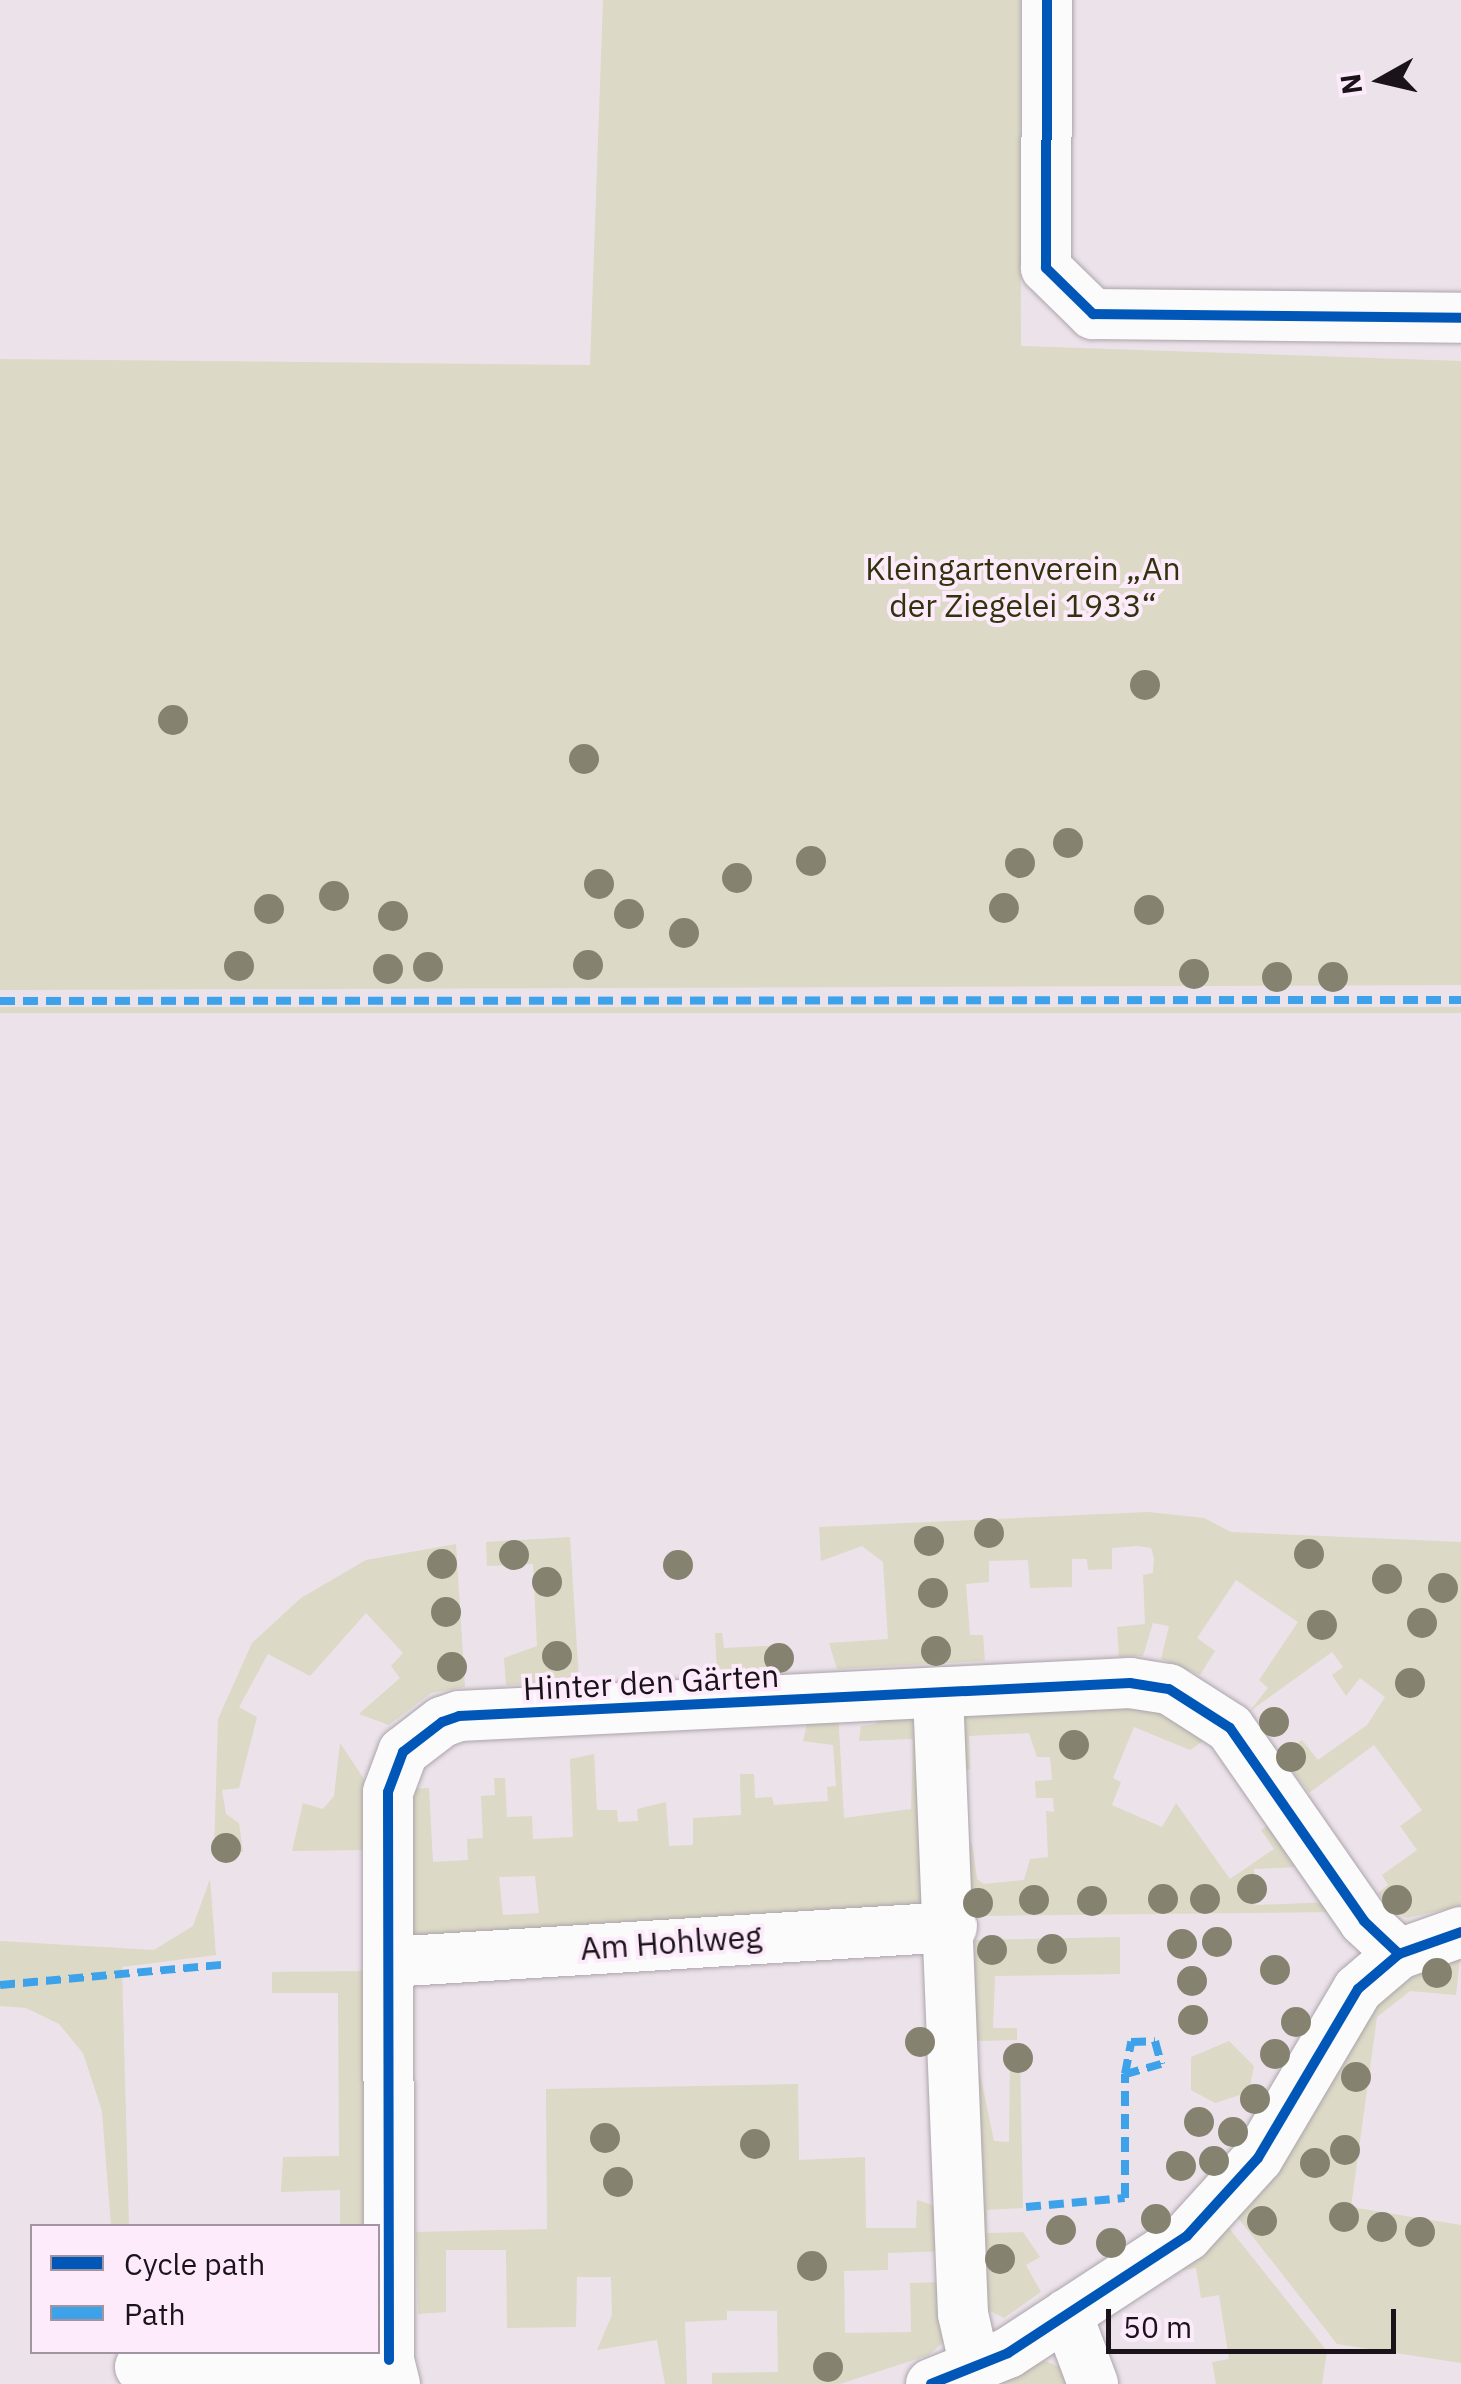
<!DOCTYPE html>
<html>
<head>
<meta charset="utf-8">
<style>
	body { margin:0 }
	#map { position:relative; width:1461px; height:2384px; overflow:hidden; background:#ece2ea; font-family:"IBM Plex Sans",sans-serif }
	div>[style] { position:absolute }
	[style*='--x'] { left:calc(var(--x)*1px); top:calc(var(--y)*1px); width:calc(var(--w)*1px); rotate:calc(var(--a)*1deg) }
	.green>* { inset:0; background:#dcd9c6; transform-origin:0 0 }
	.roads { filter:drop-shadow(0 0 2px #aca4ab) drop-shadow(0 0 2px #aca4ab) }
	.minor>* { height:50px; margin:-25px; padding:0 25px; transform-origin:25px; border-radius:25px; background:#fcfbfc }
	.quiet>* { height:8px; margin-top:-4px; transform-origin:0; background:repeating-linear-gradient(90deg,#3da2ea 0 15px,transparent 0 23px) }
	.cycleway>* { height:10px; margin:-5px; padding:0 5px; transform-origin:5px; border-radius:5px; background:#0057b8 }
	.trees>* { width:30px; height:30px; margin:-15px; border-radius:50%; background:#858270 }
	span { translate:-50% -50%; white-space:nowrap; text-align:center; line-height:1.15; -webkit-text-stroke:8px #fdebfb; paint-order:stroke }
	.park-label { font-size:32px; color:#31330c }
	.street-label { font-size:32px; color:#1a1319 }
	.legend { position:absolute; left:30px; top:2224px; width:350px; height:130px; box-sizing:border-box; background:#fdebfb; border:2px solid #a295a1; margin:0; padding:12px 18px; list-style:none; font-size:30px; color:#1a1319 }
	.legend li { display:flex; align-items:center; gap:20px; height:50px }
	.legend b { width:50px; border:2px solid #a295a1 }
	.north { position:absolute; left:1331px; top:30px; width:100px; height:100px; -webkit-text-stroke:8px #fdebfb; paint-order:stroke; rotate:262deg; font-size:28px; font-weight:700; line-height:40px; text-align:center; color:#1a1319 }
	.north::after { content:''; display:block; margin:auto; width:35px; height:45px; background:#1a1319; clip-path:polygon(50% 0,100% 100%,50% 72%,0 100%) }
	.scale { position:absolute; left:1106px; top:2309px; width:290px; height:45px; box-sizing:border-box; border:5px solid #1a1319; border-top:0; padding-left:12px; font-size:30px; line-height:35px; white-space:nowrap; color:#1a1319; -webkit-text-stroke:8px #fdebfb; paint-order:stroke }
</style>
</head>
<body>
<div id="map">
	<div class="green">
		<i style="clip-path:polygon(603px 0,1020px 0,1021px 346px,1461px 361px,1461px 985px,0 990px,0 359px,590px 365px)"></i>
		<i style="left:1461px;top:1007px;width:6px;height:1461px;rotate:90deg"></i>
		<i style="clip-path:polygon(1148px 1512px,1204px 1518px,1231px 1532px,1461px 1542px,1461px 1906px,1407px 1918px,1390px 1910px,1378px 1893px,1388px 1885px,1382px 1875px,1417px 1850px,1400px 1826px,1422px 1810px,1374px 1745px,1309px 1793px,1281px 1755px,1302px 1740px,1318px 1760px,1367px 1725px,1385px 1697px,1360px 1678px,1346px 1696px,1332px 1675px,1343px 1667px,1332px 1652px,1249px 1712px,1268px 1688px,1259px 1680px,1298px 1622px,1236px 1580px,1197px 1638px,1215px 1651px,1200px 1675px,1161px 1659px,1169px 1626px,1153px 1623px,1143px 1656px,1119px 1657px,1117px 1627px,1145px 1624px,1143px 1575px,1153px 1573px,1154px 1558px,1151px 1548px,1137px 1546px,1112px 1548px,1112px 1569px,1088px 1570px,1087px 1559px,1072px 1559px,1072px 1587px,1030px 1588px,1028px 1560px,989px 1561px,989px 1582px,966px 1584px,970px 1635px,983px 1635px,985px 1661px,837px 1669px,829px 1643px,888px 1639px,883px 1562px,862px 1546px,821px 1561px,819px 1527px)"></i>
		<i style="clip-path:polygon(570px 1537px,579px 1681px,506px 1685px,504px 1658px,537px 1646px,533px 1564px,487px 1566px,486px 1542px)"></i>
		<i style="clip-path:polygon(456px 1544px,465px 1687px,431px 1693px,389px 1725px,359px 1714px,400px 1678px,391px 1666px,403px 1653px,366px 1613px,310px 1676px,268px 1654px,239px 1707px,257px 1717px,239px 1788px,222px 1790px,226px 1814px,239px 1823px,243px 1852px,214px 1853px,218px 1719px,252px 1643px,301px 1598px,366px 1560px)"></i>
		<i style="clip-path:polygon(715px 1633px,722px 1633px,724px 1648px,787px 1645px,787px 1672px,717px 1674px)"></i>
		<i style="clip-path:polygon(1137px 1696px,1215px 1733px,1190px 1750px,1134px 1727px,1113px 1778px,1121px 1782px,1112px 1805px,1162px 1827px,1176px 1803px,1230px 1879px,1274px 1849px,1261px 1830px,1276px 1820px,1298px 1867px,1254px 1869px,1255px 1905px,1332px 1902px,1339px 1912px,975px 1916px,974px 1897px,960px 1898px,957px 1844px,972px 1843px,977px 1879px,984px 1884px,1024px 1880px,1030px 1859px,1048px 1857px,1046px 1811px,1054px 1812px,1053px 1798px,1036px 1798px,1035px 1781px,1052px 1780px,1050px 1757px,1037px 1757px,1029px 1733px,969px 1736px,970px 1769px,954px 1770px,957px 1726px,965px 1714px)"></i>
		<i style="clip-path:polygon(evenodd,838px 1710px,844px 1818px,911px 1809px,913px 1739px,859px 1741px,861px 1726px,876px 1724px,875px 1710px,909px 1713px,921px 1724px,935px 1911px,433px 1948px,411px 1934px,407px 1789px,429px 1788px,433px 1862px,468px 1860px,467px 1839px,483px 1838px,481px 1796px,495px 1795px,494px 1778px,505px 1778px,507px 1817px,532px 1816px,533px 1839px,573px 1837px,570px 1759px,594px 1754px,597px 1810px,617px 1810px,618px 1822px,638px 1821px,637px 1809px,666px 1802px,669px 1846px,693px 1845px,693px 1818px,741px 1815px,740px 1774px,754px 1774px,755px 1798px,772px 1797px,774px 1805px,828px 1801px,827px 1787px,836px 1786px,833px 1745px,803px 1741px,810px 1712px,838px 1710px,535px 1876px,539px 1913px,503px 1915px,499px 1877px,535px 1876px)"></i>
		<i style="clip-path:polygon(340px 1743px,364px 1779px,363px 1850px,292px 1851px,303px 1803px,323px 1809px,334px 1796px)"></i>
		<i style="clip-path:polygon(210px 1879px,216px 1955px,122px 1967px,129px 2226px,111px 2226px,102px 2111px,83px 2053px,59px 2024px,26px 2008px,0 2006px,0 1941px,154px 1950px,193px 1926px)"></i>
		<i style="clip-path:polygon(1120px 1937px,1120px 1974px,995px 1976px,993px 2028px,1017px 2028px,1017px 2040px,976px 2041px,974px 1940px)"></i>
		<i style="clip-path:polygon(1461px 1949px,1456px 1995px,1410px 1991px,1377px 2017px,1351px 2207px,1461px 2225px,1461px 2363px,1337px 2344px,1235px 2214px,1342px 2040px,1402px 1974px)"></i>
		<i style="clip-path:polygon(371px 1971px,372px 2226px,340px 2226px,340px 2190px,281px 2192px,283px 2157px,339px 2156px,338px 1993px,272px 1993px,272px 1972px)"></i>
		<i style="clip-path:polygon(1229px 2041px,1254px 2066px,1249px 2092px,1215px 2103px,1191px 2090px,1191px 2057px)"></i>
		<i style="clip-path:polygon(1010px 2053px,1020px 2053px,1023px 2208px,987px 2210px,987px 2233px,1023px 2232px,1040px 2257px,1026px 2265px,1041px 2292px,1004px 2318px,984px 2308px,976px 2054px,994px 2141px,1009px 2142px)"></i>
		<i style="clip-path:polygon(798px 2084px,799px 2160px,865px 2157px,866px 2228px,916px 2228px,917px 2200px,945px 2209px,945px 2251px,888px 2253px,888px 2270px,844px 2271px,845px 2333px,911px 2332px,910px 2283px,946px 2282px,947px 2339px,929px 2355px,840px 2384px,712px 2384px,712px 2373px,778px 2372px,777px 2311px,727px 2311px,727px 2320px,685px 2322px,687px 2384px,665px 2384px,657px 2340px,597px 2350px,612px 2315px,611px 2277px,577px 2277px,576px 2327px,507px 2328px,506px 2250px,446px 2250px,446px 2312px,418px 2314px,416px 2232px,547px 2229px,546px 2089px)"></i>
		<i style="clip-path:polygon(1225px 2223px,1327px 2351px,1322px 2384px,1216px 2384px,1212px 2362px,1229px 2359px,1219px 2295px,1201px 2298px,1196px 2268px,1162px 2273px)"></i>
		<i style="clip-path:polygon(1045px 2361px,1065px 2369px,1075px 2384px,984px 2384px)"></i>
	</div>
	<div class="roads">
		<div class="minor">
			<i style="--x:1047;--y:0;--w:268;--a:90.2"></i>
			<i style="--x:1046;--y:268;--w:66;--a:44.4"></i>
			<i style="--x:1093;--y:314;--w:368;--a:0.6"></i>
			<i style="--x:938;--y:1694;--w:621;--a:87.69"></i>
			<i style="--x:963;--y:2314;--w:54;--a:77.2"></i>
			<i style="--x:389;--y:1962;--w:564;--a:-3.56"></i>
			<i style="--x:1067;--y:2314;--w:75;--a:69.6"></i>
			<i style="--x:389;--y:2360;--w:568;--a:-90.1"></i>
			<i style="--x:388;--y:1792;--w:43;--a:-69.4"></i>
			<i style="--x:403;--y:1752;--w:49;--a:-37.6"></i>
			<i style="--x:442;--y:1722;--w:18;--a:-19"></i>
			<i style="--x:459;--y:1716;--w:672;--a:-2.82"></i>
			<i style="--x:1130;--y:1683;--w:39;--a:9"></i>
			<i style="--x:1169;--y:1689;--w:72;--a:32.6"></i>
			<i style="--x:1230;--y:1728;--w:235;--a:55.2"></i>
			<i style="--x:1364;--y:1921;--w:48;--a:43.3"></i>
			<i style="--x:140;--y:2367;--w:249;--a:-1.6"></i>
			<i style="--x:389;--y:2360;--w:25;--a:76"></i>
			<i style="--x:931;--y:2384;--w:83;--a:-21.9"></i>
			<i style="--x:1008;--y:2353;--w:214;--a:-33.2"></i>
			<i style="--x:1187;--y:2236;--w:105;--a:-47.7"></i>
			<i style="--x:1258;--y:2158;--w:196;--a:-59.4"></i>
			<i style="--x:1358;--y:1989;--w:54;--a:-40.5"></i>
			<i style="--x:1399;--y:1954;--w:66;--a:-19.5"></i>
		</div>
	</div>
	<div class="quiet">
		<i style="--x:0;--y:1001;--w:1461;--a:-0.04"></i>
		<i style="--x:0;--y:1985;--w:222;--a:-5.2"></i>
		<i style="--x:1026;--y:2207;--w:99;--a:-5.2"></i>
		<i style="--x:1125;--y:2198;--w:124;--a:-90"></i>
		<i style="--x:1125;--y:2074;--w:33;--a:-79"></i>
		<i style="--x:1131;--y:2042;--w:24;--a:-2"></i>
		<i style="--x:1155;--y:2041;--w:24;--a:75"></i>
		<i style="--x:1161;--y:2064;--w:37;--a:164"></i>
	</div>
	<div class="cycleway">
		<i style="--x:1047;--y:0;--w:268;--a:90.2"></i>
		<i style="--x:1046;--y:268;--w:66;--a:44.4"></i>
		<i style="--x:1093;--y:314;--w:368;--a:0.6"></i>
		<i style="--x:389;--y:2360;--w:568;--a:-90.1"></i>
		<i style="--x:388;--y:1792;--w:43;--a:-69.4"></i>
		<i style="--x:403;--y:1752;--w:49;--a:-37.6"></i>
		<i style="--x:442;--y:1722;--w:18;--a:-19"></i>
		<i style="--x:459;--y:1716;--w:672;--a:-2.82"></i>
		<i style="--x:1130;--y:1683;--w:39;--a:9"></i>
		<i style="--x:1169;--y:1689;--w:72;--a:32.6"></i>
		<i style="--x:1230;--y:1728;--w:235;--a:55.2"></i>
		<i style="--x:1364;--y:1921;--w:48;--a:43.3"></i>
		<i style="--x:931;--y:2384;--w:83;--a:-21.9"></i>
		<i style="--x:1008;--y:2353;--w:214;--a:-33.2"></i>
		<i style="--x:1187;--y:2236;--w:105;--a:-47.7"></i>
		<i style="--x:1258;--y:2158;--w:196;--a:-59.4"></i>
		<i style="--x:1358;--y:1989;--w:54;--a:-40.5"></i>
		<i style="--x:1399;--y:1954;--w:66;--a:-19.5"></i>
	</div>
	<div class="trees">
		<i style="left:1145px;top:685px"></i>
		<i style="left:173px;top:720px"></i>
		<i style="left:584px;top:759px"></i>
		<i style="left:1068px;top:843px"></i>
		<i style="left:811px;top:861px"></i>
		<i style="left:1020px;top:863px"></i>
		<i style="left:737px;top:878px"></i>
		<i style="left:599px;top:884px"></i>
		<i style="left:334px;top:896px"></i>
		<i style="left:1004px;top:908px"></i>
		<i style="left:269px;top:909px"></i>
		<i style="left:1149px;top:910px"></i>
		<i style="left:629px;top:914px"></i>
		<i style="left:393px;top:916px"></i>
		<i style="left:684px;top:933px"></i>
		<i style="left:588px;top:965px"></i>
		<i style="left:239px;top:966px"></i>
		<i style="left:428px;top:967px"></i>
		<i style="left:388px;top:969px"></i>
		<i style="left:1194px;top:974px"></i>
		<i style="left:1277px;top:977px"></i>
		<i style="left:1333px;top:977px"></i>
		<i style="left:989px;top:1533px"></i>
		<i style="left:929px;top:1541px"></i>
		<i style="left:1309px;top:1554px"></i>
		<i style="left:514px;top:1555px"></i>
		<i style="left:442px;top:1564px"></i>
		<i style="left:678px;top:1565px"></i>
		<i style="left:1387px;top:1579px"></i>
		<i style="left:547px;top:1582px"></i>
		<i style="left:1443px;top:1588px"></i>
		<i style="left:933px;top:1593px"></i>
		<i style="left:446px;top:1612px"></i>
		<i style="left:1422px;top:1623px"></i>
		<i style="left:1322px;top:1625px"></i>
		<i style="left:936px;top:1651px"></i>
		<i style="left:557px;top:1656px"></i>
		<i style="left:779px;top:1658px"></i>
		<i style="left:452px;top:1667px"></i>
		<i style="left:1410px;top:1683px"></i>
		<i style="left:1274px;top:1722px"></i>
		<i style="left:1074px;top:1745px"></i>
		<i style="left:1291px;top:1757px"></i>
		<i style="left:226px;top:1848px"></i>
		<i style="left:1252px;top:1889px"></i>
		<i style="left:1163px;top:1899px"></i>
		<i style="left:1205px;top:1899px"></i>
		<i style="left:1034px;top:1900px"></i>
		<i style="left:1397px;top:1900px"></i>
		<i style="left:1092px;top:1901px"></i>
		<i style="left:978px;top:1903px"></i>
		<i style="left:1217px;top:1942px"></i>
		<i style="left:1182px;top:1944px"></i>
		<i style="left:1052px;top:1949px"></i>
		<i style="left:992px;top:1950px"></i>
		<i style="left:1275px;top:1970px"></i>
		<i style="left:1437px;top:1973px"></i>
		<i style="left:1192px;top:1981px"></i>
		<i style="left:1193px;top:2020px"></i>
		<i style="left:1296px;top:2022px"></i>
		<i style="left:920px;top:2042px"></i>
		<i style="left:1275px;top:2054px"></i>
		<i style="left:1018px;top:2058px"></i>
		<i style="left:1356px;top:2077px"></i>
		<i style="left:1255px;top:2099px"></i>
		<i style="left:1199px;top:2122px"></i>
		<i style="left:1233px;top:2132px"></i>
		<i style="left:605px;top:2138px"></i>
		<i style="left:755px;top:2144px"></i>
		<i style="left:1345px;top:2150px"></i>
		<i style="left:1214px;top:2161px"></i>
		<i style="left:1315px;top:2163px"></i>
		<i style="left:1181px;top:2166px"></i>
		<i style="left:618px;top:2182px"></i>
		<i style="left:1344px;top:2217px"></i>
		<i style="left:1156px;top:2219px"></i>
		<i style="left:1262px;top:2221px"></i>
		<i style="left:1382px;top:2227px"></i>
		<i style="left:1061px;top:2230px"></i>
		<i style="left:1420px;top:2232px"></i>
		<i style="left:1111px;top:2243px"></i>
		<i style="left:1000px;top:2259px"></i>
		<i style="left:812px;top:2266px"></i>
		<i style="left:828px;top:2367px"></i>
	</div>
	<div class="park-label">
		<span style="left:1023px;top:587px">Kleingartenverein „An<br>der Ziegelei 1933“</span>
	</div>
	<div class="street-label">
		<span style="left:651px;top:1682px;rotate:-3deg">Hinter den Gärten</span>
		<span style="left:671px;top:1942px;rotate:-4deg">Am Hohlweg</span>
	</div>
	<ul class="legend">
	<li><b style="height:12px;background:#0057b8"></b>Cycle path</li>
	<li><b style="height:12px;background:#3da2ea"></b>Path</li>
	</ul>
	<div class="north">N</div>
	<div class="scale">50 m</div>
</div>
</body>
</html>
